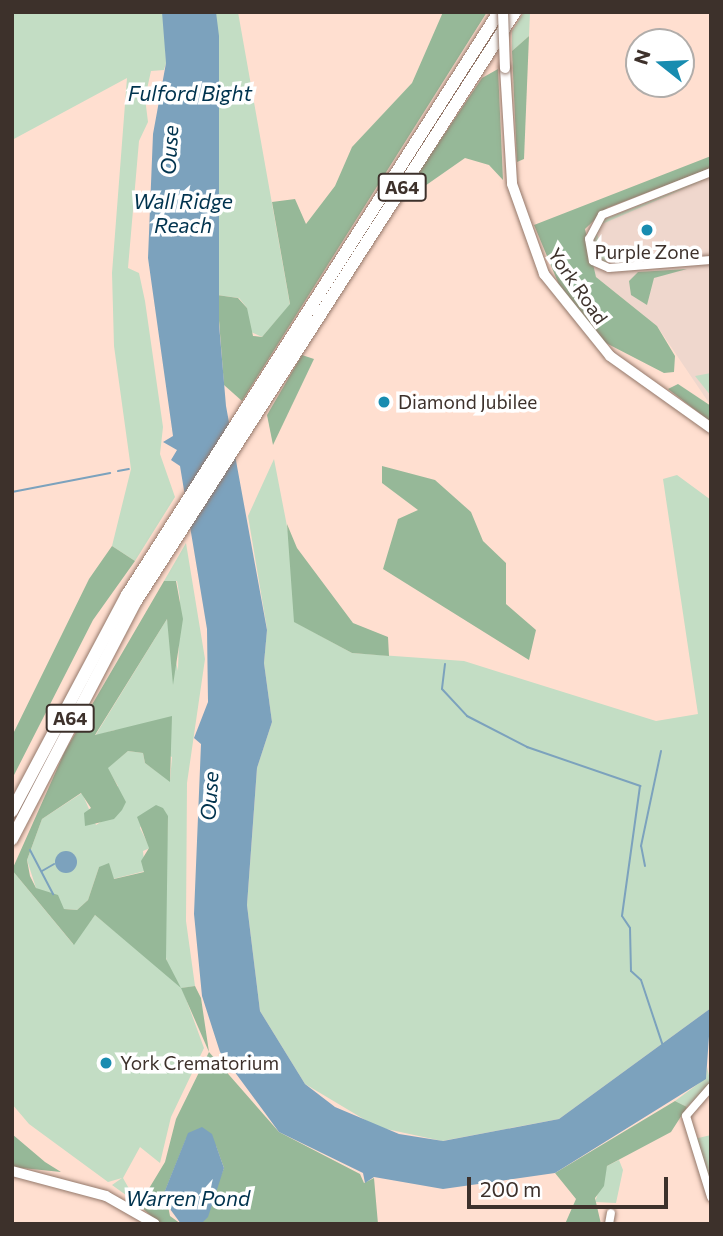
<!DOCTYPE html>
<html>
<head>
<meta charset="utf-8">
<style>
	body { margin:0 }
	#map { position:relative; width:723px; height:1236px; overflow:hidden; background:#ffdfd0; font-family:Commissioner,sans-serif }
	div>[style] { position:absolute }
	[style*='--x'] { left:calc(var(--x)*1px); top:calc(var(--y)*1px); width:calc(var(--w)*1px); rotate:calc(var(--a)*1deg) }
	.commercial>* { inset:0; background:#efd7cd }
	.green>* { inset:0; background:#c3ddc4 }
	.forest>* { inset:0; background:#96b898 }
	.water>* { inset:0; background:#7ca2bd }
	.round { border-radius:50% }
	.stream>* { height:2px; margin:-1px; padding:0 1px; transform-origin:1px; border-radius:1px; background:#7ca2bd }
	.roads { filter:drop-shadow(0 0 2px #94786a) drop-shadow(0 0 2px #94786a) }
	.minor>* { height:8px; margin:-4px; padding:0 4px; transform-origin:4px; border-radius:4px; background:#fff }
	.tertiary>* { height:10px; margin:-5px; padding:0 5px; transform-origin:5px; border-radius:5px; background:#fff }
	.secondary>* { height:10px; margin:-5px; padding:0 5px; transform-origin:5px; border-radius:5px; background:#fff }
	.trunk>* { height:12px; margin:-6px; padding:0 6px; transform-origin:6px; border-radius:6px; background:#fff }
	.bridges { filter:drop-shadow(0 0 2px #94786a) drop-shadow(0 0 2px #94786a) }
	.secondary-bridge>* { height:10px; margin:-5px; padding:0 5px; transform-origin:5px; border-radius:5px; background:#fff }
	.dots>* { width:19px; height:19px; translate:-50% -50%; box-sizing:border-box; border:4px solid #fff; border-radius:50% }
	span { translate:-50% -50%; white-space:nowrap; text-align:center; line-height:1.15; -webkit-text-stroke:7px #fff; paint-order:stroke }
	.shield-label span { padding:2px 5px; background:#fff; border:2px solid; border-radius:5px; -webkit-text-stroke-width:0 }
	.shield-label { font-size:18px; color:#3d312b; font-weight:700 }
	.poi-label { font-size:19px; color:#3d312b }
	.left { translate:0 -50%; text-align:left }
	.street-label { font-size:19px; color:#3d312b }
	.water-label { font-size:21px; color:#00334e; font-style:italic }
	.frame { position:absolute; inset:0; border:14px solid #3d312b; pointer-events:none }
	.north { position:absolute; left:625px; top:28px; width:70px; height:70px; box-sizing:border-box; background:#fff; border:2px solid #b1adaa; border-radius:50%; rotate:288deg; font-size:19px; font-weight:700; line-height:28px; text-align:center; color:#3d312b }
	.north::after { content:''; display:block; margin:auto; width:24px; height:32px; background:#188cb0; clip-path:polygon(50% 0,100% 100%,50% 72%,0 100%) }
	.scale { position:absolute; left:467px; top:1177px; width:201px; height:32px; box-sizing:border-box; border:4px solid #3d312b; border-top:0; padding-left:9px; font-size:21px; line-height:24px; white-space:nowrap; color:#3d312b; -webkit-text-stroke:5px #fff; paint-order:stroke }
</style>
</head>
<body>
<div id="map">
	<div class="commercial">
		<i style="clip-path:polygon(711px 168px,711px 406px,657px 326px,596px 277px,584px 242px,592px 216px)"></i>
	</div>
	<div class="green">
		<i style="clip-path:polygon(12px 12px,162px 12px,165px 20px,166px 63px,164px 70px,151px 71px,145px 98px,148px 122px,139px 141px,128px 268px,139px 273px,145px 301px,163px 427px,160px 454px,175px 497px,135px 561px,112px 546px,131px 469px,114px 346px,112px 273px,127px 78px,12px 140px)"></i>
		<i style="clip-path:polygon(216px 12px,238px 12px,290px 305px,262px 337px,247px 330px,247px 308px,239px 298px,217px 295px)"></i>
		<i style="clip-path:polygon(524px 12px,530px 12px,529px 36px,512px 51px,512px 31px)"></i>
		<i style="clip-path:polygon(711px 177px,602px 224px,597px 234px,608px 266px,600px 262px,593px 242px,600px 221px)"></i>
		<i style="clip-path:polygon(711px 373px,711px 396px,695px 376px)"></i>
		<i style="clip-path:polygon(274px 459px,292px 552px,295px 622px,352px 653px,464px 661px,656px 721px,698px 714px,663px 479px,677px 475px,711px 500px,711px 1008px,559px 1119px,442px 1141px,377px 1127px,305px 1084px,260px 1011px,247px 905px,257px 768px,272px 722px,264px 663px,267px 629px,248px 516px)"></i>
		<i style="clip-path:polygon(186px 543px,205px 659px,187px 783px,186px 921px,195px 986px,182px 988px,204px 1048px,171px 1117px,160px 1163px,140px 1147px,123px 1178px,137px 1203px,112px 1185px,122px 1178px,108px 1182px,29px 1124px,12px 1104px,12px 870px,73px 944px,95px 915px,179px 984px,168px 971px,163px 937px,168px 816px,147px 813px,140px 828px,150px 848px,143px 851px,145px 871px,113px 879px,99px 867px,88px 900px,77px 910px,64px 909px,36px 888px,27px 860px,42px 819px,82px 793px,96px 825px,107px 818px,118px 786px,107px 768px,128px 751px,143px 753px,145px 763px,170px 781px,172px 757px,115px 730px,95px 736px,167px 619px,178px 671px,180px 599px,177px 581px,164px 581px)"></i>
		<i style="clip-path:polygon(707px 1067px,711px 1084px,687px 1107px,675px 1101px,706px 1078px)"></i>
		<i style="clip-path:polygon(711px 1135px,711px 1187px,694px 1139px)"></i>
		<i style="clip-path:polygon(619px 1160px,623px 1170px,616px 1203px,595px 1202px,607px 1166px)"></i>
	</div>
	<div class="forest">
		<i style="clip-path:polygon(443px 12px,487px 12px,242px 401px,224px 385px,217px 295px,238px 298px,247px 308px,253px 336px,262px 337px,290px 304px,272px 202px,295px 199px,306px 224px,335px 186px,352px 147px,412px 83px)"></i>
		<i style="clip-path:polygon(529px 36px,524px 159px,517px 162px,512px 51px)"></i>
		<i style="clip-path:polygon(498px 69px,503px 180px,489px 165px,465px 158px,422px 188px,417px 175px,482px 78px)"></i>
		<i style="clip-path:polygon(711px 156px,711px 168px,607px 208px,585px 229px,596px 277px,657px 326px,675px 356px,674px 372px,664px 373px,604px 342px,562px 292px,534px 225px)"></i>
		<i style="clip-path:polygon(687px 269px,654px 278px,647px 305px,631px 295px,629px 281px,638px 272px)"></i>
		<i style="clip-path:polygon(302px 355px,314px 359px,273px 445px,267px 415px)"></i>
		<i style="clip-path:polygon(678px 384px,711px 406px,711px 422px,668px 389px)"></i>
		<i style="clip-path:polygon(382px 466px,435px 480px,471px 512px,483px 541px,506px 563px,506px 604px,536px 630px,529px 660px,383px 569px,398px 519px,418px 510px,382px 483px)"></i>
		<i style="clip-path:polygon(287px 524px,297px 548px,353px 623px,388px 637px,389px 656px,352px 653px,294px 622px)"></i>
		<i style="clip-path:polygon(112px 546px,135px 561px,93px 620px,12px 779px,12px 736px,89px 579px)"></i>
		<i style="clip-path:polygon(164px 581px,176px 581px,183px 619px,173px 685px,167px 619px,95px 735px,172px 716px,170px 782px,145px 763px,143px 753px,128px 751px,108px 768px,126px 802px,122px 810px,114px 819px,85px 826px,84px 813px,91px 808px,81px 793px,42px 819px,27px 860px,30px 876px,36px 888px,58px 895px,64px 909px,77px 910px,88px 900px,99px 867px,109px 863px,114px 879px,144px 872px,141px 861px,149px 848px,137px 817px,156px 805px,163px 808px,168px 816px,166px 959px,181px 988px,195px 986px,201px 998px,209px 1052px,279px 1132px,360px 1174px,364px 1183px,374px 1178px,378px 1224px,201px 1224px,224px 1168px,216px 1146px,186px 1139px,165px 1191px,170px 1216px,181px 1224px,160px 1224px,139px 1205px,165px 1162px,176px 1119px,209px 1052px,181px 988px,95px 915px,74px 945px,12px 870px,65px 751px)"></i>
		<i style="clip-path:polygon(675px 1101px,687px 1107px,671px 1132px,607px 1166px,604px 1186px,595px 1198px,601px 1224px,565px 1224px,576px 1199px,555px 1173px)"></i>
		<i style="clip-path:polygon(12px 1134px,45px 1162px,61px 1172px,12px 1167px)"></i>
	</div>
	<div class="water">
		<i style="clip-path:polygon(162px 12px,216px 12px,219px 36px,219px 324px,226px 406px,267px 630px,264px 663px,272px 722px,257px 768px,247px 905px,260px 1011px,305px 1084px,335px 1107px,399px 1134px,443px 1141px,559px 1119px,711px 1008px,706px 1079px,555px 1173px,443px 1189px,374px 1177px,365px 1183px,363px 1173px,279px 1132px,220px 1052px,202px 996px,194px 914px,201px 744px,194px 738px,208px 702px,207px 629px,180px 466px,171px 460px,177px 450px,163px 442px,173px 436px,148px 258px,153px 134px,166px 63px)"></i>
		<i class="round" style="left:55px;top:851px;width:22px;height:22px"></i>
		<i style="clip-path:polygon(202px 1127px,212px 1134px,224px 1168px,208px 1217px,201px 1224px,181px 1224px,162px 1198px,188px 1133px)"></i>
	</div>
	<div class="stream">
		<i style="--x:118;--y:471;--w:11;--a:-10"></i>
		<i style="--x:12;--y:492;--w:100;--a:-11"></i>
		<i style="--x:445;--y:664;--w:25;--a:97"></i>
		<i style="--x:442;--y:689;--w:37;--a:47"></i>
		<i style="--x:467;--y:716;--w:68;--a:27.3"></i>
		<i style="--x:527;--y:747;--w:120;--a:19"></i>
		<i style="--x:640;--y:786;--w:131;--a:97.9"></i>
		<i style="--x:622;--y:916;--w:14;--a:56"></i>
		<i style="--x:630;--y:928;--w:43;--a:88.7"></i>
		<i style="--x:631;--y:971;--w:13;--a:42"></i>
		<i style="--x:641;--y:980;--w:70;--a:71.6"></i>
		<i style="--x:30;--y:850;--w:50;--a:62.4"></i>
		<i style="--x:645;--y:866;--w:20;--a:-101"></i>
		<i style="--x:641;--y:846;--w:97;--a:-78.1"></i>
		<i style="--x:42;--y:871;--w:14;--a:-30"></i>
	</div>
	<div class="roads">
		<div class="minor">
			<i style="--x:711;--y:172;--w:117;--a:158.5"></i>
			<i style="--x:602;--y:215;--w:27;--a:118"></i>
			<i style="--x:589;--y:239;--w:22;--a:80"></i>
			<i style="--x:593;--y:261;--w:17;--a:24"></i>
			<i style="--x:609;--y:268;--w:102;--a:-4.5"></i>
			<i style="--x:711;--y:1087;--w:38;--a:131"></i>
			<i style="--x:686;--y:1116;--w:85;--a:72.8"></i>
			<i style="--x:609;--y:1224;--w:11;--a:-80"></i>
		</div>
		<div class="tertiary">
			<i style="--x:12;--y:1171;--w:97;--a:14.9"></i>
			<i style="--x:106;--y:1196;--w:56;--a:29.7"></i>
		</div>
		<div class="secondary">
			<i style="--x:505;--y:68;--w:116;--a:86.5"></i>
			<i style="--x:512;--y:184;--w:96;--a:70.4"></i>
			<i style="--x:544;--y:274;--w:105;--a:51.2"></i>
			<i style="--x:610;--y:356;--w:124;--a:35.5"></i>
		</div>
		<div class="trunk">
			<i style="--x:12;--y:811;--w:245;--a:-62"></i>
			<i style="--x:127;--y:595;--w:692;--a:-57.46"></i>
			<i style="--x:12;--y:839;--w:268;--a:-62.5"></i>
			<i style="--x:136;--y:601;--w:700;--a:-57.24"></i>
		</div>
	</div>
	<div class="bridges">
		<div class="secondary-bridge">
			<i style="--x:503;--y:12;--w:56;--a:88"></i>
		</div>
	</div>
	<div class="dots">
		<i style="left:647px;top:230px;background:#188cb0"></i>
		<i style="left:384px;top:402px;background:#188cb0"></i>
		<i style="left:106px;top:1063px;background:#188cb0"></i>
	</div>
	<div class="shield-label">
		<span style="left:402px;top:187px">A64</span>
		<span style="left:70px;top:718px">A64</span>
	</div>
	<div class="poi-label">
		<span style="left:647px;top:252px">Purple Zone</span>
		<span class="left" style="left:398px;top:402px">Diamond Jubilee</span>
		<span class="left" style="left:120px;top:1063px">York Crematorium</span>
	</div>
	<div class="street-label">
		<span style="left:578px;top:286px;rotate:55deg">York Road</span>
	</div>
	<div class="water-label">
		<span style="left:190px;top:93px">Fulford Bight</span>
		<span style="left:169px;top:150px;rotate:-87deg">Ouse</span>
		<span style="left:183px;top:213px">Wall Ridge<br>Reach</span>
		<span style="left:209px;top:796px;rotate:-86deg">Ouse</span>
		<span style="left:188px;top:1198px">Warren Pond</span>
	</div>
	<div class="frame"></div>
	<div class="north">N</div>
	<div class="scale">200 m</div>
</div>
</body>
</html>
